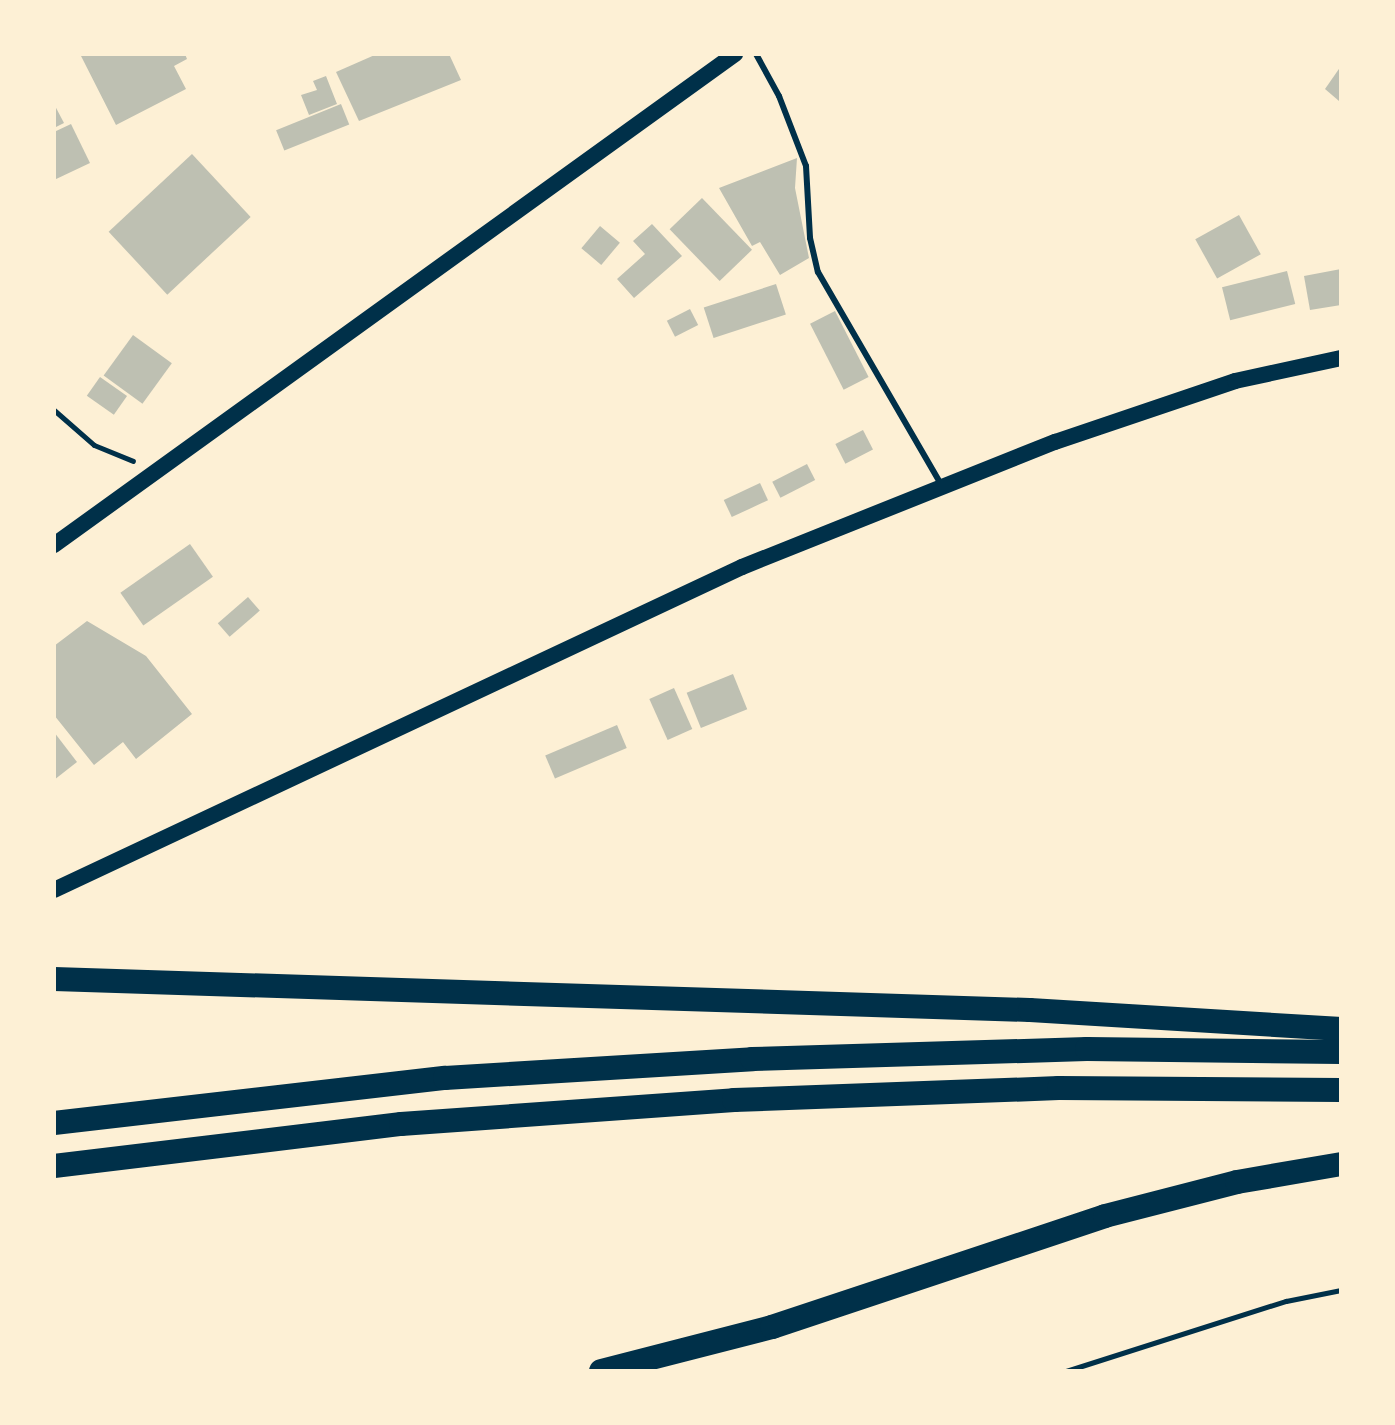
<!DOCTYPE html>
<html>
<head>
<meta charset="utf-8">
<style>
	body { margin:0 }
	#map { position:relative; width:1395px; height:1425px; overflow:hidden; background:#fdf0d5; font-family:"Varela Round",sans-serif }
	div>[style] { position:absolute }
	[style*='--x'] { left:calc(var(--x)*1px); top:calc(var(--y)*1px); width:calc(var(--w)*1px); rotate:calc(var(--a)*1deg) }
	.building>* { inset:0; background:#bec0b2; transform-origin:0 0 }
	.path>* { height:5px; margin:-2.5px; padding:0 2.5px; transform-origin:2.5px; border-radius:2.5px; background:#003049 }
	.service>* { height:6px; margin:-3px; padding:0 3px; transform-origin:3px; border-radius:3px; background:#003049 }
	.secondary>* { height:16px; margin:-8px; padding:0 8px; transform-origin:8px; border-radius:8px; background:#003049 }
	.motorway>* { height:24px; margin:-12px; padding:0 12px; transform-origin:12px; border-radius:12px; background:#003049 }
	span { translate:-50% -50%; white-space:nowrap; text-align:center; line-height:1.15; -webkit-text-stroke:7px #fdf0d5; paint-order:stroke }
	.frame { position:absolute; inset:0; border:56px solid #fdf0d5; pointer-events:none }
</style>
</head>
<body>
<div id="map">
	<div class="building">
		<i style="clip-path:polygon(80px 54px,185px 54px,187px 59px,174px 66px,186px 89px,116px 125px)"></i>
		<i style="clip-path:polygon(377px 54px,449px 54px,461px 80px,359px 121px,336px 72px)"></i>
		<i style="clip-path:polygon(1341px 66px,1341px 99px,1339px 101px,1325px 89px)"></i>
		<i style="clip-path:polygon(326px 76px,337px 104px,309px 115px,301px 95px,317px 90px,313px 81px)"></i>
		<i style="clip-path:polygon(54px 104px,64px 123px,54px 128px)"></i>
		<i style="left:341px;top:104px;width:22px;height:70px;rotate:68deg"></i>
		<i style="clip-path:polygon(71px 124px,90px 163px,54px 180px,54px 132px)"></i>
		<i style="left:192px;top:154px;width:86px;height:114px;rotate:47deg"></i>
		<i style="clip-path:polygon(797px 158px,795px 188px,809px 258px,780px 275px,760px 242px,752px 246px,719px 188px)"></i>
		<i style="left:702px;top:198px;width:72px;height:45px;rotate:46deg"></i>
		<i style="left:1239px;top:215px;width:45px;height:50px;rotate:61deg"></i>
		<i style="clip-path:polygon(652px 224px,682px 256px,634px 298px,617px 279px,645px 254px,633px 241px)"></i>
		<i style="left:600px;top:226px;width:26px;height:29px;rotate:40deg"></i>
		<i style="clip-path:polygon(1341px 269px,1341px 305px,1310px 310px,1304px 276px)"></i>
		<i style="left:1287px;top:271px;width:34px;height:67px;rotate:76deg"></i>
		<i style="left:776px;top:284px;width:32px;height:76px;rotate:72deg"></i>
		<i style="left:690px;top:309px;width:18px;height:26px;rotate:63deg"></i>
		<i style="left:835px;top:311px;width:74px;height:28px;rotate:63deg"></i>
		<i style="left:133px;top:335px;width:48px;height:50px;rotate:36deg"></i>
		<i style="left:100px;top:377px;width:33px;height:23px;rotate:35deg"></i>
		<i style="left:863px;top:430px;width:22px;height:31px;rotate:63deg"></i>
		<i style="left:807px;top:464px;width:18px;height:39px;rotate:63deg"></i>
		<i style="left:760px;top:483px;width:19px;height:40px;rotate:65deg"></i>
		<i style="left:190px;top:544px;width:40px;height:85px;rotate:55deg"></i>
		<i style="left:248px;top:597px;width:18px;height:40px;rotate:49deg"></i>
		<i style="clip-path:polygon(87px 621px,146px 656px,192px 714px,136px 759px,123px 742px,94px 765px,54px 715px,54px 646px)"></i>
		<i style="left:733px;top:674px;width:38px;height:50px;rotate:68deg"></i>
		<i style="left:674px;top:688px;width:45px;height:27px;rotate:66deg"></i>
		<i style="left:617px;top:725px;width:25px;height:78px;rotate:67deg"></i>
		<i style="clip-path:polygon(54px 732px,77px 762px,54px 780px)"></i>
	</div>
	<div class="path">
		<i style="--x:54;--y:410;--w:53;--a:41.2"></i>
		<i style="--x:94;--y:445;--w:42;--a:22.3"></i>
		<i style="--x:1066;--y:1371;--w:231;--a:-17.7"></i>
		<i style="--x:1286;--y:1301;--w:56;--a:-11.3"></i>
	</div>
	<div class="service">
		<i style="--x:756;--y:54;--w:48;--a:61.3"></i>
		<i style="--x:779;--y:96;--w:75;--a:68.9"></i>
		<i style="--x:806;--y:166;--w:72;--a:86.8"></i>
		<i style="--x:810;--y:238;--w:35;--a:77"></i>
		<i style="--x:818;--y:272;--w:245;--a:59.9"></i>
	</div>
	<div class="secondary">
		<i style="--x:54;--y:545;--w:840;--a:-35.79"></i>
		<i style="--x:54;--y:890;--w:760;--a:-25.15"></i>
		<i style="--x:742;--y:567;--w:337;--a:-21.8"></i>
		<i style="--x:1055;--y:442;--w:190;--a:-18.7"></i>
		<i style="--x:1235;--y:381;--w:108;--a:-12.2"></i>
	</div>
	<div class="motorway">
		<i style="--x:54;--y:979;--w:976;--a:1.82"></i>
		<i style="--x:1030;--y:1010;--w:312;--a:3.5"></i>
		<i style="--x:54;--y:1123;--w:394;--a:-6.6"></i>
		<i style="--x:445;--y:1078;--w:308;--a:-3.5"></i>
		<i style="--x:752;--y:1059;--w:335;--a:-1.7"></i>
		<i style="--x:1087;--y:1049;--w:254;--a:0.7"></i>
		<i style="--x:54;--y:1166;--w:350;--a:-6.9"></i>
		<i style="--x:401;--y:1124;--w:334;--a:-4.1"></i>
		<i style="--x:734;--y:1100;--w:325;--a:-2.1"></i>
		<i style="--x:1059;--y:1088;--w:282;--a:0.4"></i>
		<i style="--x:601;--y:1371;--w:177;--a:-14.4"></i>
		<i style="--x:772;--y:1327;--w:351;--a:-18.4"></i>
		<i style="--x:1105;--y:1216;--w:136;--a:-14.4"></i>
		<i style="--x:1237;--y:1182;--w:106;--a:-9.8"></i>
	</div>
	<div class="frame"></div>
</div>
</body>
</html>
